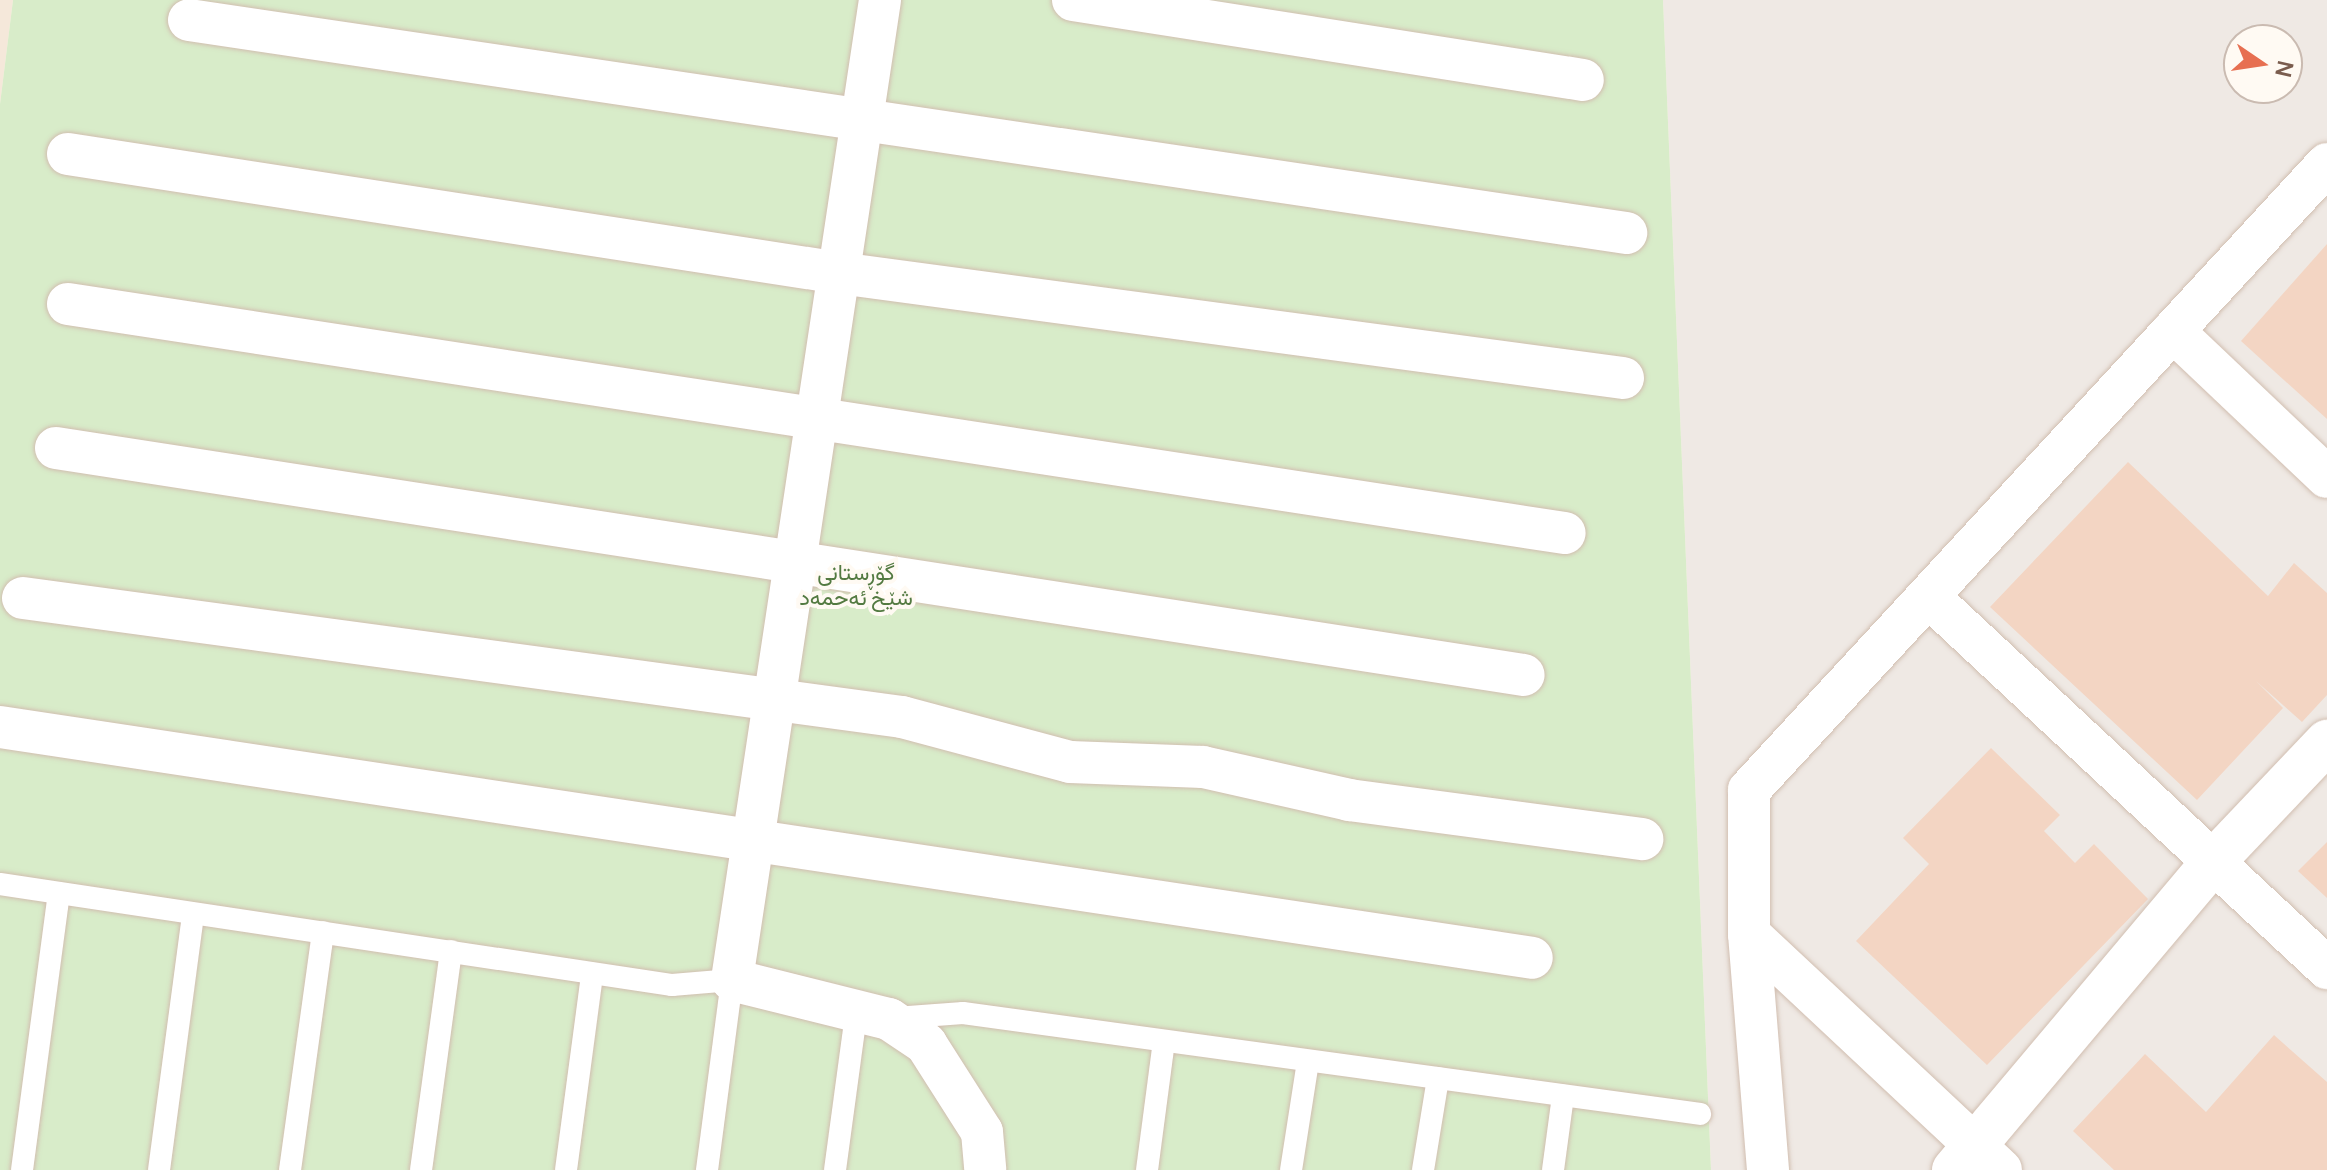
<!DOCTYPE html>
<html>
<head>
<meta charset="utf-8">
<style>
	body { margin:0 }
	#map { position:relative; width:2327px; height:1170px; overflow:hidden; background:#fdf6ec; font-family:Manrope,Vazirmatn,sans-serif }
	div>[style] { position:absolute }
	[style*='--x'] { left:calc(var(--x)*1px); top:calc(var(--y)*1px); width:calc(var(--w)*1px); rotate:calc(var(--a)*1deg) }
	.residential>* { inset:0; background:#f5e8da }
	.industrial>* { inset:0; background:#efe9e4 }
	.green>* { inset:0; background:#d8ecc9 }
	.building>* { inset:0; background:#f3d5c3 }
	.roads { filter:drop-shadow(0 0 2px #d1beb0) drop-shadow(0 0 2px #d1beb0) }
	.lane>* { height:22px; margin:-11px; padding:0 11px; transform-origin:11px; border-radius:11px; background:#fff }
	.street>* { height:42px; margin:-21px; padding:0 21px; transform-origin:21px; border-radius:21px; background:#fff }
	.secondary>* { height:44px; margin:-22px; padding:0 22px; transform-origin:22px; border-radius:22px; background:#fff }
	span { translate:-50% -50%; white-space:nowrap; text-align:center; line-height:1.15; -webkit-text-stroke:8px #fffaf3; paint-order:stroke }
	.park-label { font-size:22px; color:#537a41 }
	.north { position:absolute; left:2223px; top:24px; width:80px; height:80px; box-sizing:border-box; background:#fffaf3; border:2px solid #cabbb1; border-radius:50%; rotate:103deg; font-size:22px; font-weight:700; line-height:32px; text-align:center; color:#7a5c4d }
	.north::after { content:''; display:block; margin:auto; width:28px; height:36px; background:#e76f51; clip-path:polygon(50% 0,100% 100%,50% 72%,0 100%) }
</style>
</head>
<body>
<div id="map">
	<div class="residential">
		<i style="clip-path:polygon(0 0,13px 0,0 104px)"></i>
	</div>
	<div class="industrial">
		<i style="clip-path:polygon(evenodd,1663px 0,2327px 0,2327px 1170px,1711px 1170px,1663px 0,2239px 40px,2287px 40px,2287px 88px,2239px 88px,2239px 40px)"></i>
	</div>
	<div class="green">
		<i style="clip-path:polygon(13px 0,1663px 0,1711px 1170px,0 1170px,0 104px)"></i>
	</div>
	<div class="building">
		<i style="clip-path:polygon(2327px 244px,2327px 419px,2241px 341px)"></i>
		<i style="clip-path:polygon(2128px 462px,2268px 596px,2294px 563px,2327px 593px,2327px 695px,2302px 722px,2256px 681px,2283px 708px,2197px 800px,1990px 607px)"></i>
		<i style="clip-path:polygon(1991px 748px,2060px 815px,2044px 831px,2075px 863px,2094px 844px,2148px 899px,1987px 1065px,1856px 941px,1929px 864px,1903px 838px)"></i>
		<i style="clip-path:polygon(2327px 842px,2327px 898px,2298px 871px)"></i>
		<i style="clip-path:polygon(2274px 1035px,2327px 1082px,2327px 1170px,2114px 1170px,2073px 1131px,2145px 1054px,2206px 1112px)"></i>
	</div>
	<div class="roads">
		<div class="lane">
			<i style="--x:0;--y:884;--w:680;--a:8.55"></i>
			<i style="--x:672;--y:985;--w:60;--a:-4.8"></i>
			<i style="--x:732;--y:980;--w:192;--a:97.5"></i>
			<i style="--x:895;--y:1018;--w:68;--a:-4.2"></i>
			<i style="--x:963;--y:1013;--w:744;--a:7.8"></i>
			<i style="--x:22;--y:1170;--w:279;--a:-82.4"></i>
			<i style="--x:159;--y:1170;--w:257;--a:-82.4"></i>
			<i style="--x:290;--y:1170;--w:240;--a:-82.1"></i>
			<i style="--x:421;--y:1170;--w:221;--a:-82.2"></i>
			<i style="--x:566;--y:1170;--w:198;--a:-82.4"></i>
			<i style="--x:835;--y:1170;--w:157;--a:-82.3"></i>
			<i style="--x:1147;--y:1170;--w:130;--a:-82.5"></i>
			<i style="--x:1291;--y:1170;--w:110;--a:-81.1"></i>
			<i style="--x:1423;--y:1170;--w:93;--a:-80.7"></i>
			<i style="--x:1553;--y:1170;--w:75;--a:-82.3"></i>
		</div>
		<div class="street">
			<i style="--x:880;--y:0;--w:991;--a:98.59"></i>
			<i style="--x:732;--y:980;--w:162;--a:14"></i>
			<i style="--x:889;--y:1019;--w:45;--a:34"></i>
			<i style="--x:926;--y:1044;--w:104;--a:57.5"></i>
			<i style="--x:982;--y:1132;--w:38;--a:85"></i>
			<i style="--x:1073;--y:0;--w:516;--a:8.91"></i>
			<i style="--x:189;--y:20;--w:1453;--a:8.43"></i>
			<i style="--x:68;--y:154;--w:780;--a:8.77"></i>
			<i style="--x:839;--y:273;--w:791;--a:7.63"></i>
			<i style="--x:68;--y:304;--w:1514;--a:8.7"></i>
			<i style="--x:2173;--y:331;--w:212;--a:43.5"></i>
			<i style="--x:56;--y:448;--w:1485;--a:8.79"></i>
			<i style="--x:1928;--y:596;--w:546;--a:42.99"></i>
			<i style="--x:23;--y:598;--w:887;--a:7.71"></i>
			<i style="--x:902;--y:717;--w:174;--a:15"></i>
			<i style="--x:1070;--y:762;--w:133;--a:2.2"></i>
			<i style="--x:1203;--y:767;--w:150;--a:12.7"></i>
			<i style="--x:1349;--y:800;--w:296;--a:7.6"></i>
			<i style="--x:0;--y:727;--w:1549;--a:8.57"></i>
			<i style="--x:1749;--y:934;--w:345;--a:43.1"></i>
			<i style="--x:1768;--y:1170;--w:237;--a:-94.6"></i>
			<i style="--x:1749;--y:934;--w:144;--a:-90"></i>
			<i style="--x:1749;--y:790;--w:852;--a:-47.28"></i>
		</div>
		<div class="secondary">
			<i style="--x:1954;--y:1170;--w:402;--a:-49.9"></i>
			<i style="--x:2213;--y:862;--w:166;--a:-46.5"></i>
		</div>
	</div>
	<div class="park-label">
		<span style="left:856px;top:585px">گۆڕستانی<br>شێخ ئەحمەد</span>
	</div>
	<div class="north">N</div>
</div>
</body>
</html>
